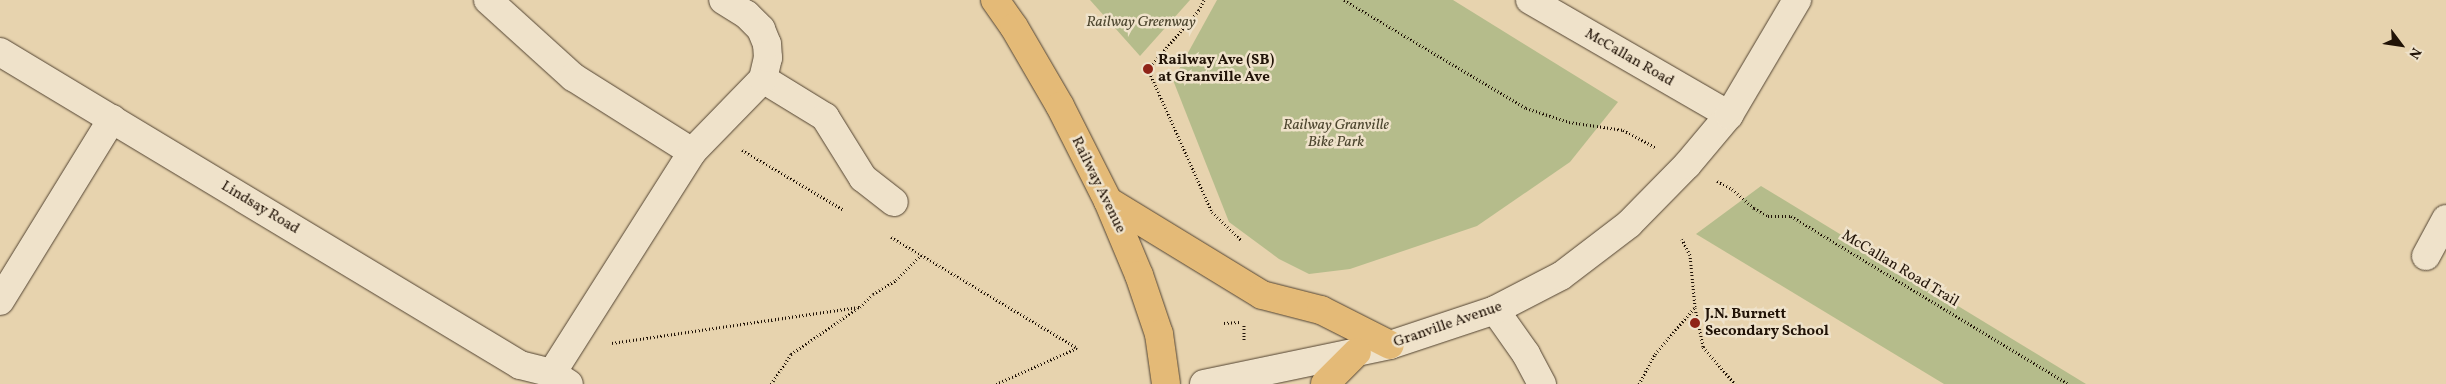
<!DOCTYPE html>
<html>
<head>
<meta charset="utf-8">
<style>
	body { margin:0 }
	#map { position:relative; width:2446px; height:384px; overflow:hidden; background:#e7d3ae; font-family:Vollkorn,serif }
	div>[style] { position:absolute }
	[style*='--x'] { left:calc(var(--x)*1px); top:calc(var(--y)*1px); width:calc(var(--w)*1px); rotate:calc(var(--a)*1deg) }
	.green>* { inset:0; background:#b5bc8b }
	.path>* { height:3px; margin-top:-1.5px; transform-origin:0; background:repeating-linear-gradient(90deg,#211307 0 1px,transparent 0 3.5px) }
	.roads { filter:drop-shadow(0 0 1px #524331) drop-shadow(0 0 1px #524331) }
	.minor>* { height:28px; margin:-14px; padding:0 14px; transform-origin:14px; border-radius:14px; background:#efe2ca }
	.major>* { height:28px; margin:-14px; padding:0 14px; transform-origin:14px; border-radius:14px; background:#e4ba77 }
	.dots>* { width:14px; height:14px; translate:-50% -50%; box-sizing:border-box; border:2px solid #efe2ca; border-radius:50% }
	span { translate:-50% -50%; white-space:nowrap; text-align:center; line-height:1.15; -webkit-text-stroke:5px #efe2ca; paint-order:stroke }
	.park-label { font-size:15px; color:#4d462f; font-style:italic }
	.street-label { font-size:15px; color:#211307 }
	.poi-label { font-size:15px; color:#211307; font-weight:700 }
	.left { translate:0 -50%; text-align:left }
	.north { position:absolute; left:2376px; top:20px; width:50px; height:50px; -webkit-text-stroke:4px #efe2ca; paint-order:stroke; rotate:121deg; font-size:14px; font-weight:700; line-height:20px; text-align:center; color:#211307 }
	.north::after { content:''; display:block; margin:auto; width:18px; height:22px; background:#211307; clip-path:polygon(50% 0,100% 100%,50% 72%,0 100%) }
</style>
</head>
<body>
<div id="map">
	<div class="green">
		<i style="clip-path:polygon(1090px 0,1190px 0,1140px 56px)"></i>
		<i style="clip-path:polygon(1217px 0,1453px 0,1618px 102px,1570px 162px,1477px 226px,1350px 269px,1309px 274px,1279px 259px,1229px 222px,1173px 80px)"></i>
		<i style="clip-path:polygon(1761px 186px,2086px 384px,1944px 384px,1696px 234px)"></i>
	</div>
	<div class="path">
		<i style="--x:1204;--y:0;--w:11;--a:117"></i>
		<i style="--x:1199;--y:10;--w:78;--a:130.8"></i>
		<i style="--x:1148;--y:69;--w:157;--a:65.9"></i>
		<i style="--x:1212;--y:212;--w:40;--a:44"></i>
		<i style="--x:1344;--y:0;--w:212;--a:30.7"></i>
		<i style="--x:1526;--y:108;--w:45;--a:18"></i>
		<i style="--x:1569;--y:122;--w:55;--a:8.4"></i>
		<i style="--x:1623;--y:130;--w:38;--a:28"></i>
		<i style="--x:742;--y:150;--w:118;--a:30.5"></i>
		<i style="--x:1717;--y:181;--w:17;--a:28"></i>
		<i style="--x:1732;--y:189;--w:29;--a:41"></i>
		<i style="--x:1754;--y:208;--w:16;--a:30"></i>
		<i style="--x:1768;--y:216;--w:23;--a:0"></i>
		<i style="--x:1791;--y:216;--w:324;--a:31.2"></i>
		<i style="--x:891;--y:237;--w:217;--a:30.8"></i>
		<i style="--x:1695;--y:308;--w:40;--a:78"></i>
		<i style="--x:1703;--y:347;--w:49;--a:49.1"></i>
		<i style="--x:1224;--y:323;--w:15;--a:-4"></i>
		<i style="--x:1244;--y:340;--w:15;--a:-90"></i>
		<i style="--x:612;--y:343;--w:251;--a:-8.3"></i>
		<i style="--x:860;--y:307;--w:18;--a:-45"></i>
		<i style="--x:873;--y:294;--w:27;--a:-31"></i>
		<i style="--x:896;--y:280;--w:35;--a:-45"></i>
		<i style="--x:771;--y:384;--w:36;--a:-56"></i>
		<i style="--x:791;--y:354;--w:81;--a:-34.5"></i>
		<i style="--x:996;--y:384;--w:89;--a:-24"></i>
		<i style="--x:1639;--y:384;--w:34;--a:-62"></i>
		<i style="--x:1655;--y:354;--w:62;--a:-49.6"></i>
		<i style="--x:1695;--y:307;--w:52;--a:-95.5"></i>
		<i style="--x:1690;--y:255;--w:18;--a:-117"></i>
	</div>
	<div class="roads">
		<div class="minor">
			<i style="--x:488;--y:0;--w:115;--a:42.2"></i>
			<i style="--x:573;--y:77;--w:141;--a:32.2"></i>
			<i style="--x:1530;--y:0;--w:230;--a:30"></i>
			<i style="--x:0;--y:52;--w:607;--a:31.04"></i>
			<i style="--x:520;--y:365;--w:33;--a:14"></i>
			<i style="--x:552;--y:373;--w:20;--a:33"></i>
			<i style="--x:763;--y:79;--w:73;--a:31.5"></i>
			<i style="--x:825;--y:117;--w:72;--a:58.1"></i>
			<i style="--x:863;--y:178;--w:39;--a:38"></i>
			<i style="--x:2426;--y:256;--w:42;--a:-61.6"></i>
			<i style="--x:0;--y:301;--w:214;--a:-58.4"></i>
			<i style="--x:1495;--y:310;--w:54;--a:54.8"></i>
			<i style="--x:1526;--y:354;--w:34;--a:62"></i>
			<i style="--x:552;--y:373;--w:262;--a:-57.6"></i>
			<i style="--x:692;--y:152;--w:102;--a:-45.8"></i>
			<i style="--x:763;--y:79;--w:22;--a:-77"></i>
			<i style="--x:768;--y:58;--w:14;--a:-94"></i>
			<i style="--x:767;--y:44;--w:16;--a:-112"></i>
			<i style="--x:761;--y:29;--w:20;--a:-135"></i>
			<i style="--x:747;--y:15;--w:28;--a:-148"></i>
			<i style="--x:1204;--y:384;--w:190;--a:-11.8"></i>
			<i style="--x:1390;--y:345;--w:111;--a:-18.4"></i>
			<i style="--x:1495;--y:310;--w:74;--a:-27.3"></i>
			<i style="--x:1561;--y:276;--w:86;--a:-37.4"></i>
			<i style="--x:1629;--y:224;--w:83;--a:-45.5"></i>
			<i style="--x:1687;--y:165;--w:65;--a:-50"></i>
			<i style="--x:1729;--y:115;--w:134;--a:-59.4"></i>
		</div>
		<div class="major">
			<i style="--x:995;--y:0;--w:33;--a:55"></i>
			<i style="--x:1014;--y:27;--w:91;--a:59.8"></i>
			<i style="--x:1060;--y:106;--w:106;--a:63.2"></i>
			<i style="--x:1108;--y:201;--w:80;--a:67.3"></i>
			<i style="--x:1139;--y:275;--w:62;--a:71.3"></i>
			<i style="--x:1159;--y:334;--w:50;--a:82"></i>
			<i style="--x:1108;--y:201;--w:180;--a:31.4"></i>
			<i style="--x:1262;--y:295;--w:61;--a:14.3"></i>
			<i style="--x:1321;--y:310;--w:77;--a:26.9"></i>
			<i style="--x:1325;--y:384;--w:45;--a:-45"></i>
		</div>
	</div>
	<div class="dots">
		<i style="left:1148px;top:69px;background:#8f2418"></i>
		<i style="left:1695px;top:323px;background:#8f2418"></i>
	</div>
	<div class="park-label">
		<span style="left:1141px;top:23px">Railway Greenway</span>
		<span style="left:1336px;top:134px">Railway Granville<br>Bike Park</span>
	</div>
	<div class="street-label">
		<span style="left:1629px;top:58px;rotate:30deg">McCallan Road</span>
		<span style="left:1098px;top:185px;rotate:64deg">Railway Avenue</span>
		<span style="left:260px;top:208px;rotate:31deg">Lindsay Road</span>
		<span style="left:1900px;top:269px;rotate:31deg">McCallan Road Trail</span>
		<span style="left:1448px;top:325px;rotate:-19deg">Granville Avenue</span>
	</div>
	<div class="poi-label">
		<span class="left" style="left:1158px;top:69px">Railway Ave (SB)<br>at Granville Ave</span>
		<span class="left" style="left:1705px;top:323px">J.N. Burnett<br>Secondary School</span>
	</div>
	<div class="north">N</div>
</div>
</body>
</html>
